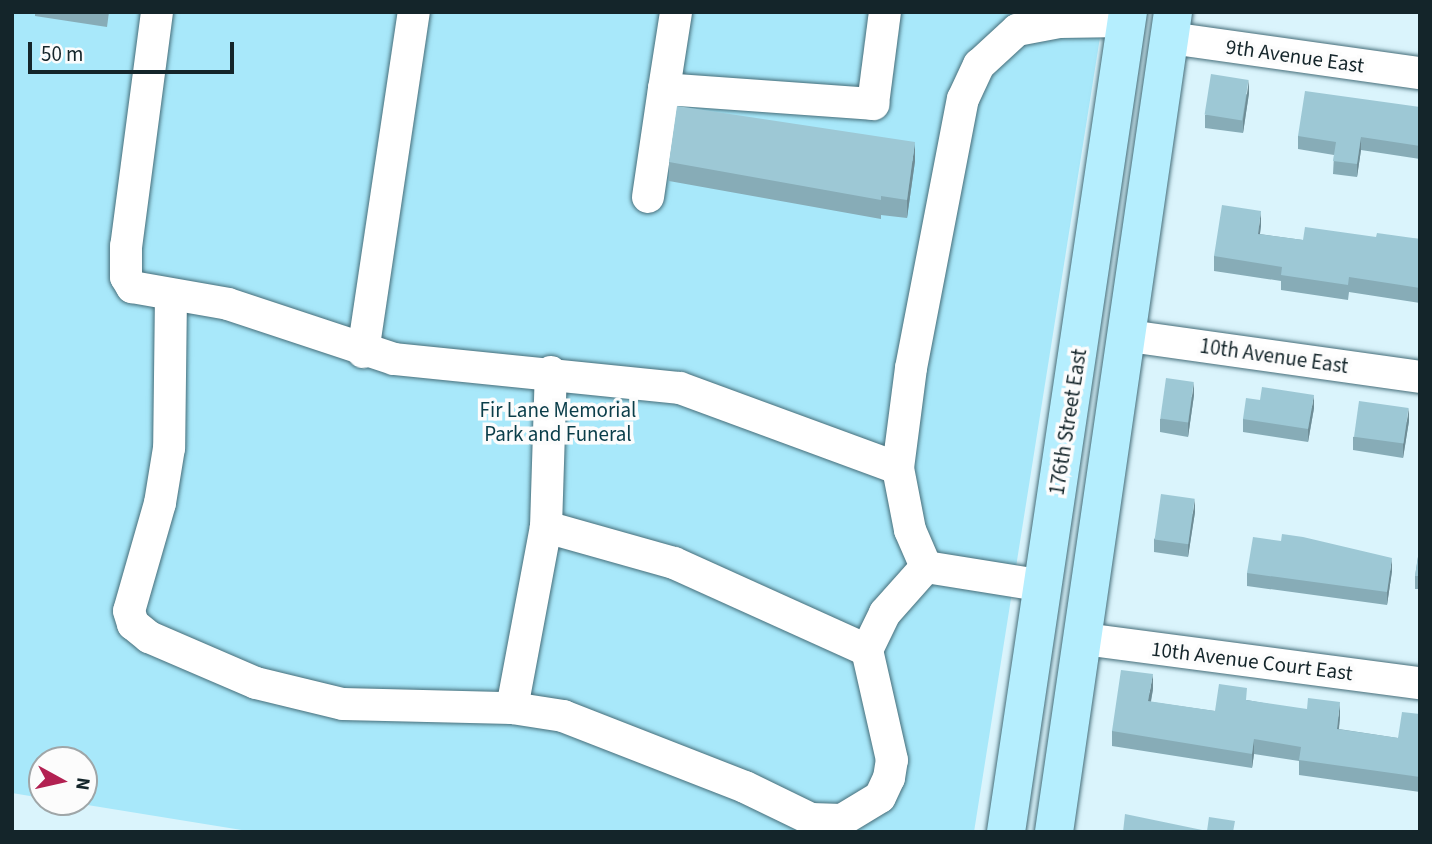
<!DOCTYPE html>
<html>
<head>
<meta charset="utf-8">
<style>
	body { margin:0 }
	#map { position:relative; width:1432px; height:844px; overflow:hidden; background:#daf4fc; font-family:"Source Sans 3",sans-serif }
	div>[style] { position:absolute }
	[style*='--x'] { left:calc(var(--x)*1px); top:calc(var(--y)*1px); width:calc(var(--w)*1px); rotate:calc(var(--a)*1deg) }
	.green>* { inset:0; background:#a8e8fa }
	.roads { filter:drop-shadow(0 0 2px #456d79) drop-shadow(0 0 2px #456d79) }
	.minor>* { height:32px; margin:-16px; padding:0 16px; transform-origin:16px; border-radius:16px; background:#fff }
	.major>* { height:38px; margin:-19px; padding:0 19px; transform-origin:19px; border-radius:19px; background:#b5eefe }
	.wall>* { inset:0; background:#87acb7 }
	.shaded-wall>* { inset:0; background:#6e8c95 }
	.building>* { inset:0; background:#9dc8d5; transform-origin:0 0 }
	span { translate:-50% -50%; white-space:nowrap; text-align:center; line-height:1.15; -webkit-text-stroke:7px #fcfcfc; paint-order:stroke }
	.street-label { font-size:21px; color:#14252a }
	.park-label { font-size:21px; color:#0a3d49 }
	.frame { position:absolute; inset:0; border:14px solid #14252a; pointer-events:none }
	.north { position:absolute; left:28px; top:746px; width:70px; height:70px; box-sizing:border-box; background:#fcfcfc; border:2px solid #9fa6a8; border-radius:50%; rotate:98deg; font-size:19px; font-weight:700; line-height:28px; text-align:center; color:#14252a }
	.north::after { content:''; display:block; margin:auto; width:24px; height:32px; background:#b22152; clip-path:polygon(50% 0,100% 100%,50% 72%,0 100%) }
	.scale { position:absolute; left:28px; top:42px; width:206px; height:32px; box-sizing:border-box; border:4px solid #14252a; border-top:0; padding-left:9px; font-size:21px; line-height:24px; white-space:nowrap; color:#14252a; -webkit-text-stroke:5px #fcfcfc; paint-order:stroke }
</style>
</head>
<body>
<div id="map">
	<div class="green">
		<i style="clip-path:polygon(12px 12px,1104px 12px,974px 832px,254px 832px,69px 802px,84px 802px,84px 760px,42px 760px,42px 798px,12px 793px)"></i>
	</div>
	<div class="roads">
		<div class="minor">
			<i style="--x:157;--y:12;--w:236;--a:97.5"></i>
			<i style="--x:126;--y:246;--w:31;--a:90"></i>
			<i style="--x:126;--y:277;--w:12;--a:59"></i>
			<i style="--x:132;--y:287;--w:97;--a:10"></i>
			<i style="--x:228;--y:304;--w:175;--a:18.3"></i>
			<i style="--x:394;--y:359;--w:287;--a:5.8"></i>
			<i style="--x:680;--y:388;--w:232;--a:20.2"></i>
			<i style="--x:1170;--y:38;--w:252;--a:8"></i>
			<i style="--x:664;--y:89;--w:78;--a:-81.1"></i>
			<i style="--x:648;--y:197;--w:109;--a:-81.6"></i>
			<i style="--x:664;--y:89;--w:210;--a:4.1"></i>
			<i style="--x:873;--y:104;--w:93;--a:-82.6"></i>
			<i style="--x:171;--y:295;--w:153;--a:90.7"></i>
			<i style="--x:169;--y:448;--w:56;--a:99.3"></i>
			<i style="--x:160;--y:503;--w:112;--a:106"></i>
			<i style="--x:129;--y:611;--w:14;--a:73"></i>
			<i style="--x:133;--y:624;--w:21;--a:39"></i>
			<i style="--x:149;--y:637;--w:116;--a:23.3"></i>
			<i style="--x:256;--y:683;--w:89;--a:13.6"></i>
			<i style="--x:343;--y:704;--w:169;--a:1.4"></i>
			<i style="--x:512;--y:708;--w:52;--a:8.9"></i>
			<i style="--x:563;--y:716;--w:195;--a:21.3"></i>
			<i style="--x:745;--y:787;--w:73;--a:25.9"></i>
			<i style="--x:811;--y:819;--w:31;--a:2"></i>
			<i style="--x:842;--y:820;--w:44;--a:-31.2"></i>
			<i style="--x:880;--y:797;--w:21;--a:-65"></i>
			<i style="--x:889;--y:778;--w:18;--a:-81"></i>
			<i style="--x:892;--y:760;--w:113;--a:-102.8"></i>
			<i style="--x:867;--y:650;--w:41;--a:-64.1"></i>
			<i style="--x:885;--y:613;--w:62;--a:-48.3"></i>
			<i style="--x:926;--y:567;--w:120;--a:9.1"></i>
			<i style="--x:1129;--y:336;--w:294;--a:8"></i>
			<i style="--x:363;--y:352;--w:344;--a:-81.5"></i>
			<i style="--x:546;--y:527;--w:133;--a:15.7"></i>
			<i style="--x:674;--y:563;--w:212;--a:24.3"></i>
			<i style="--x:926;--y:567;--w:40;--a:-113.4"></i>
			<i style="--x:910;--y:530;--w:63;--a:-101"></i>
			<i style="--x:898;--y:468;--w:101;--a:-82.6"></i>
			<i style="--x:911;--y:368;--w:274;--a:-79.1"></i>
			<i style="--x:963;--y:99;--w:38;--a:-65"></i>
			<i style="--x:979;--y:65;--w:52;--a:-42.6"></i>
			<i style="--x:1017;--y:30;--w:43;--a:-10.8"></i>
			<i style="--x:1059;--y:22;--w:67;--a:-0.9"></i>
			<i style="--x:1084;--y:639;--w:339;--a:7.5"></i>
			<i style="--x:512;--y:708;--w:184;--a:-79.4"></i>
			<i style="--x:546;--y:527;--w:155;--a:-88.2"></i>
		</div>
		<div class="major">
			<i style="--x:1006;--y:832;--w:829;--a:-81.54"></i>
			<i style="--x:1054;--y:832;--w:829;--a:-81.74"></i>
		</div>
	</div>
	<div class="wall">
		<i style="clip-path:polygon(35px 12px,109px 12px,107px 27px,35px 16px)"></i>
		<i style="clip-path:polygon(1249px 93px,1243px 133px,1205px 128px,1205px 115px)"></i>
		<i style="clip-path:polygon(1420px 107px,1420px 159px,1361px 150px,1357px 177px,1333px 174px,1334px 155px,1298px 149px,1298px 136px)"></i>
		<i style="clip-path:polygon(915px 161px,907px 218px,881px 215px,881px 219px,669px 181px,669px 162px)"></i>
		<i style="clip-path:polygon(1261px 225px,1260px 234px,1303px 240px,1376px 237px,1420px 239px,1420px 303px,1349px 292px,1348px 300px,1281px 290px,1281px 281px,1214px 271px,1214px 256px)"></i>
		<i style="clip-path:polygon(1194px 395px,1188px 437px,1160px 432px,1160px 419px)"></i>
		<i style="clip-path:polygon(1260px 400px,1314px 408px,1308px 442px,1243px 432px,1243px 419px)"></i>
		<i style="clip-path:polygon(1409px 421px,1403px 458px,1353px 450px,1353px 437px)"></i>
		<i style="clip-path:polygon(1195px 512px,1188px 557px,1154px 552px,1154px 539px)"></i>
		<i style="clip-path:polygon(1420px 544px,1420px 589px,1415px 589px,1415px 576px)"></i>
		<i style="clip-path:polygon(1392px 571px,1387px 605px,1247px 586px,1247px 573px)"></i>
		<i style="clip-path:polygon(1153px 689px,1151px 702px,1215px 711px,1247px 700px,1340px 717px,1339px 729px,1398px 738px,1420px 714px,1420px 792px,1299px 775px,1299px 761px,1254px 754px,1252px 768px,1112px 746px,1112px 731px)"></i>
	</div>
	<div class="shaded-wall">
		<i style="clip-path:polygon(1249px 80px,1249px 93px,1243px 133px,1243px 120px)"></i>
		<i style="clip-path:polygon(1361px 137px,1361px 150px,1357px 177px,1357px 164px)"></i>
		<i style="clip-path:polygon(915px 142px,915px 161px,907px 218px,907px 200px)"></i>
		<i style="clip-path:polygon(1261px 211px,1261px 225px,1258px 249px,1258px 234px)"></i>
		<i style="clip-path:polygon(1194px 382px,1194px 395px,1188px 437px,1188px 424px)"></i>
		<i style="clip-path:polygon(1314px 395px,1314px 408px,1308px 442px,1308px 429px)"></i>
		<i style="clip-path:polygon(1409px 408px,1409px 421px,1403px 458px,1403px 444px)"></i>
		<i style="clip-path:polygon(1195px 499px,1195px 512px,1188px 557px,1188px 544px)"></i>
		<i style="clip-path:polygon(1392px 558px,1392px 571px,1387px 605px,1387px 592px)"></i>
		<i style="clip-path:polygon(1153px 674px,1153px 689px,1148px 716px,1148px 701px)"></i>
		<i style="clip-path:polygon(1340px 702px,1340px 717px,1337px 744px,1337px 729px)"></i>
		<i style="clip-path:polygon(1254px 739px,1254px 754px,1252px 768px,1252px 754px)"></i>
	</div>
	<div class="building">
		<i style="left:1211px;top:74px;width:38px;height:41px;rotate:9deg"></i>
		<i style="clip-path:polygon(1305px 91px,1420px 107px,1420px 146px,1361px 137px,1357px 164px,1333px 161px,1336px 142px,1298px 136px)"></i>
		<i style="clip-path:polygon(677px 106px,915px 142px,907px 200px,881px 196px,881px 200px,669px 162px)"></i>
		<i style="clip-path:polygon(1222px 205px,1261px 211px,1258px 234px,1303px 240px,1305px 227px,1376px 237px,1377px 233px,1420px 239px,1420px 288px,1349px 277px,1348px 285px,1281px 275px,1282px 267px,1214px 256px)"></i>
		<i style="left:1166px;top:378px;width:28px;height:41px;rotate:8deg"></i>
		<i style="clip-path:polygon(1262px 387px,1314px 395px,1308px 429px,1243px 419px,1246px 398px,1260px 400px)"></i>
		<i style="left:1359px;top:401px;width:50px;height:36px;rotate:8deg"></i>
		<i style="left:1161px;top:494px;width:34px;height:46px;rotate:8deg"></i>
		<i style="clip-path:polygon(1282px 534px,1303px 537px,1392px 558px,1387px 592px,1247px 573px,1253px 537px,1281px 541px)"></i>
		<i style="clip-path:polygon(1420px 544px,1420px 576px,1415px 576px)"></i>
		<i style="clip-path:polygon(1121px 670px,1153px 674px,1148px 701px,1215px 711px,1219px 684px,1247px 688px,1246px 700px,1307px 709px,1308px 698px,1340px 702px,1337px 729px,1398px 738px,1402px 712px,1420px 714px,1420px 777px,1299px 760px,1301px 747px,1254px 739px,1252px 754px,1112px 731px)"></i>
		<i style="clip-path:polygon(1125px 814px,1207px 831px,1209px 817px,1235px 821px,1233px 832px,1123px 832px)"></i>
	</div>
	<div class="street-label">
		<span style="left:1295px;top:56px;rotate:8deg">9th Avenue East</span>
		<span style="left:1274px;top:356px;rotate:8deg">10th Avenue East</span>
		<span style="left:1068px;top:422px;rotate:-81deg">176th Street East</span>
		<span style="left:1252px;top:661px;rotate:7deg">10th Avenue Court East</span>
	</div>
	<div class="park-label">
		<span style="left:558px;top:422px">Fir Lane Memorial<br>Park and Funeral</span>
	</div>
	<div class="frame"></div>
	<div class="north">N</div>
	<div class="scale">50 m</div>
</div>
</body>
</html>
